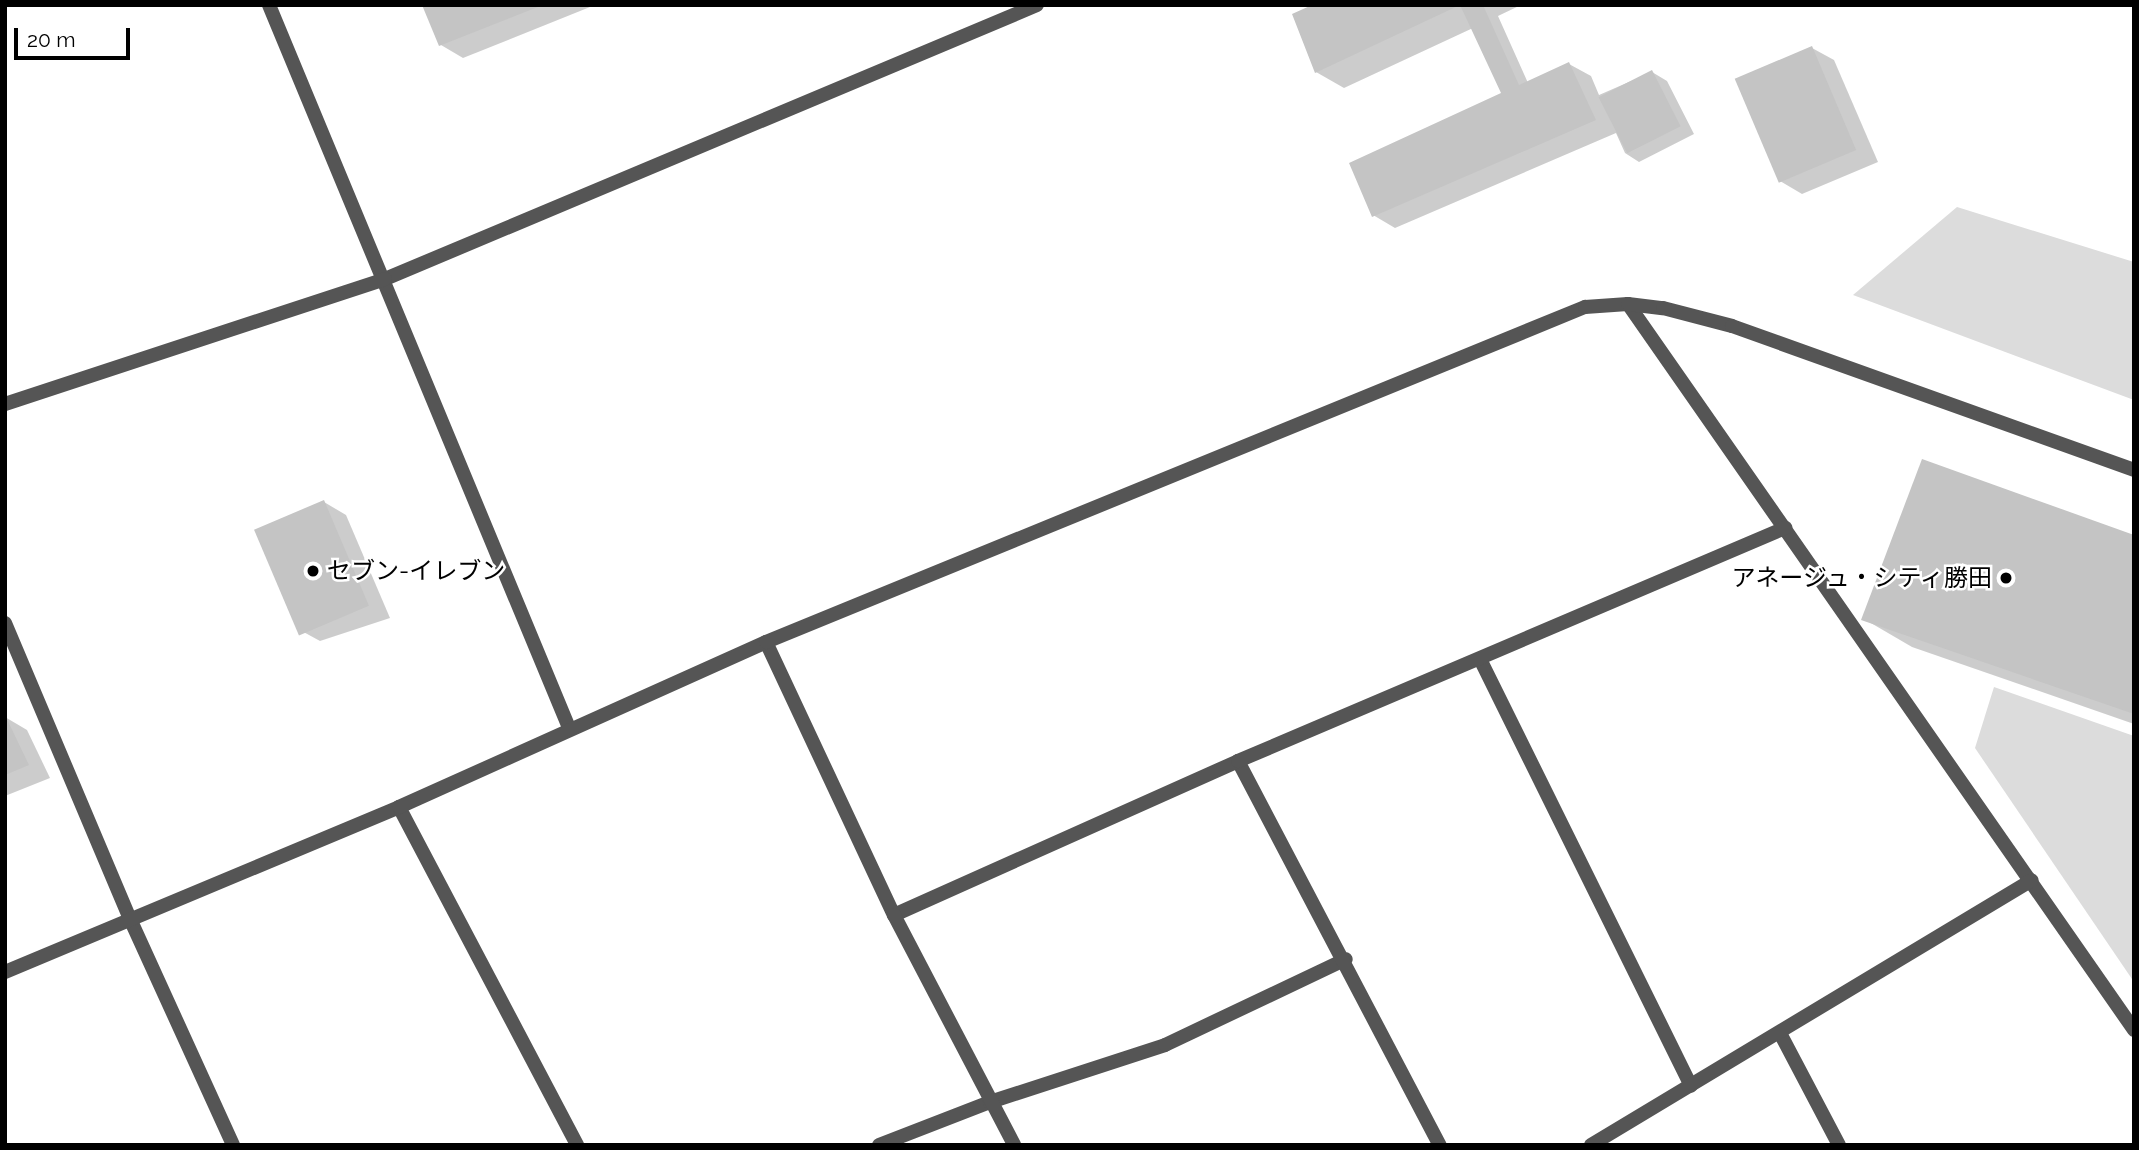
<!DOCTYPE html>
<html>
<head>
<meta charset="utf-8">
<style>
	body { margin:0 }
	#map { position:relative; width:2139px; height:1150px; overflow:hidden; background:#fff; font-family:Raleway,"Noto Sans JP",sans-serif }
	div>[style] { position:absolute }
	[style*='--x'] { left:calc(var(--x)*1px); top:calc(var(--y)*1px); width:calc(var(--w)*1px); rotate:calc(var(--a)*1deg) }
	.green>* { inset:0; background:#dcdcdc }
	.shadow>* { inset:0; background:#0003 }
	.building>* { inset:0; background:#c4c4c4; transform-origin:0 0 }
	.service>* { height:14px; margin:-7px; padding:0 7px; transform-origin:7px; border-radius:7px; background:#555 }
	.minor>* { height:14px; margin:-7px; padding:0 7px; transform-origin:7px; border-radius:7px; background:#555 }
	.tertiary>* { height:14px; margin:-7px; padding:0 7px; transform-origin:7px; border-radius:7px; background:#555 }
	.dots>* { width:19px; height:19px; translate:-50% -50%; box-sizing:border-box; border:4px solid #fff; border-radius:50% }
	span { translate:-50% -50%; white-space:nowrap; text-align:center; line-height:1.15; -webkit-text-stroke:5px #fff; paint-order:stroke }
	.poi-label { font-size:24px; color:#000 }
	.left { translate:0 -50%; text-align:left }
	.right { translate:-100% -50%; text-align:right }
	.frame { position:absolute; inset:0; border:7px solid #000; pointer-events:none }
	.scale { position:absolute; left:14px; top:28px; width:116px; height:32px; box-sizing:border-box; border:4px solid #000; border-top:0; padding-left:9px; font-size:21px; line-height:24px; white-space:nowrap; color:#000; -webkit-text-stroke:5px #fff; paint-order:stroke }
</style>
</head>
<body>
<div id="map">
	<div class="green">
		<i style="clip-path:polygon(1957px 207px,2134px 262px,2134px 400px,1853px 295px)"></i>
		<i style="clip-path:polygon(1994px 687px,2134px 736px,2134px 982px,1975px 748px)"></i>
	</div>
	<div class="shadow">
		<i style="clip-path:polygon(424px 5px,595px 5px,463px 58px,441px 45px)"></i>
		<i style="clip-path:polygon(1316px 5px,1521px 5px,1498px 16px,1528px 83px,1569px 64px,1591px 76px,1599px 95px,1652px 72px,1667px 81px,1694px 134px,1639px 162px,1625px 153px,1616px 133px,1395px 228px,1373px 215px,1503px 94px,1473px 28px,1344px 88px,1316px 72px)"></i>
		<i style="clip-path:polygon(1812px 48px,1834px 60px,1878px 162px,1802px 194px,1780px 181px)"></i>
		<i style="clip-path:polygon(324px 502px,346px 515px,390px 618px,320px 641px,298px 629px)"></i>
		<i style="clip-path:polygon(2134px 537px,2134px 724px,1912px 647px,1864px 619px)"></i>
		<i style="clip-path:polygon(5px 717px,27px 730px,50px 778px,5px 796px)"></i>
	</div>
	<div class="building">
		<i style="clip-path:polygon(422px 5px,543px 5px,439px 46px)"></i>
		<i style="clip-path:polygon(1312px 5px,1483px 5px,1519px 85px,1569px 62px,1596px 120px,1372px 217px,1349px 163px,1501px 93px,1460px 5px,1315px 73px,1292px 14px)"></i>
		<i style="left:1812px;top:46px;width:113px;height:84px;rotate:67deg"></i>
		<i style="left:1652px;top:70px;width:63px;height:60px;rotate:63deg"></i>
		<i style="clip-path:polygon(1922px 459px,2134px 535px,2134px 714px,1861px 620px)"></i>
		<i style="left:324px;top:500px;width:115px;height:76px;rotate:67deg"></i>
		<i style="clip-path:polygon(5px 715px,29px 765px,5px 775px)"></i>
	</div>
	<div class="service">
		<i style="--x:385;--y:279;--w:707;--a:-22.79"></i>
		<i style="--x:1480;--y:659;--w:476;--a:63.7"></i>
		<i style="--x:879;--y:1145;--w:119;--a:-21.2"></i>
		<i style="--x:990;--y:1102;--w:184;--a:-18"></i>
		<i style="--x:1165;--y:1045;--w:200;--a:-25.4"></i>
	</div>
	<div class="minor">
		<i style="--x:1628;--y:304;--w:885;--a:55.12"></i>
		<i style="--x:5;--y:623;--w:324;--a:67.1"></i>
		<i style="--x:131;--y:921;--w:246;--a:65.5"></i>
		<i style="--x:1238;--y:761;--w:434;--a:62.3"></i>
		<i style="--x:399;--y:807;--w:382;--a:62.2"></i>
		<i style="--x:894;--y:915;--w:377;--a:-24.1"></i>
		<i style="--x:1238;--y:761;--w:595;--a:-23.07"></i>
		<i style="--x:1781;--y:1035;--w:124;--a:62.2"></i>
		<i style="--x:1591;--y:1145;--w:514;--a:-31"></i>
	</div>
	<div class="tertiary">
		<i style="--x:269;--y:5;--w:783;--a:67.46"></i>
		<i style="--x:5;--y:404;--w:400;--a:-18.2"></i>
		<i style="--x:766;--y:642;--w:302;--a:64.9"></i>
		<i style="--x:894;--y:915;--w:259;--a:62.4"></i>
		<i style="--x:5;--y:972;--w:427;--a:-22.7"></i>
		<i style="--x:399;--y:807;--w:402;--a:-24.2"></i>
		<i style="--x:766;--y:642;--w:885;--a:-22.25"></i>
		<i style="--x:1585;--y:307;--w:43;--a:-4"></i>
		<i style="--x:1628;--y:304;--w:35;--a:7"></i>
		<i style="--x:1663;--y:308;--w:71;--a:14.6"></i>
		<i style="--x:1732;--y:326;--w:427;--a:19.7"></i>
	</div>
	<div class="dots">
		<i style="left:313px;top:571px;background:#000"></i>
		<i style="left:2006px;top:578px;background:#000"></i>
	</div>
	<div class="poi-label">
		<span class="left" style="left:327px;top:571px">セブン-イレブン</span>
		<span class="right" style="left:1992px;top:578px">アネージュ・シティ勝田</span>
	</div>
	<div class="frame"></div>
	<div class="scale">20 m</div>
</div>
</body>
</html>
